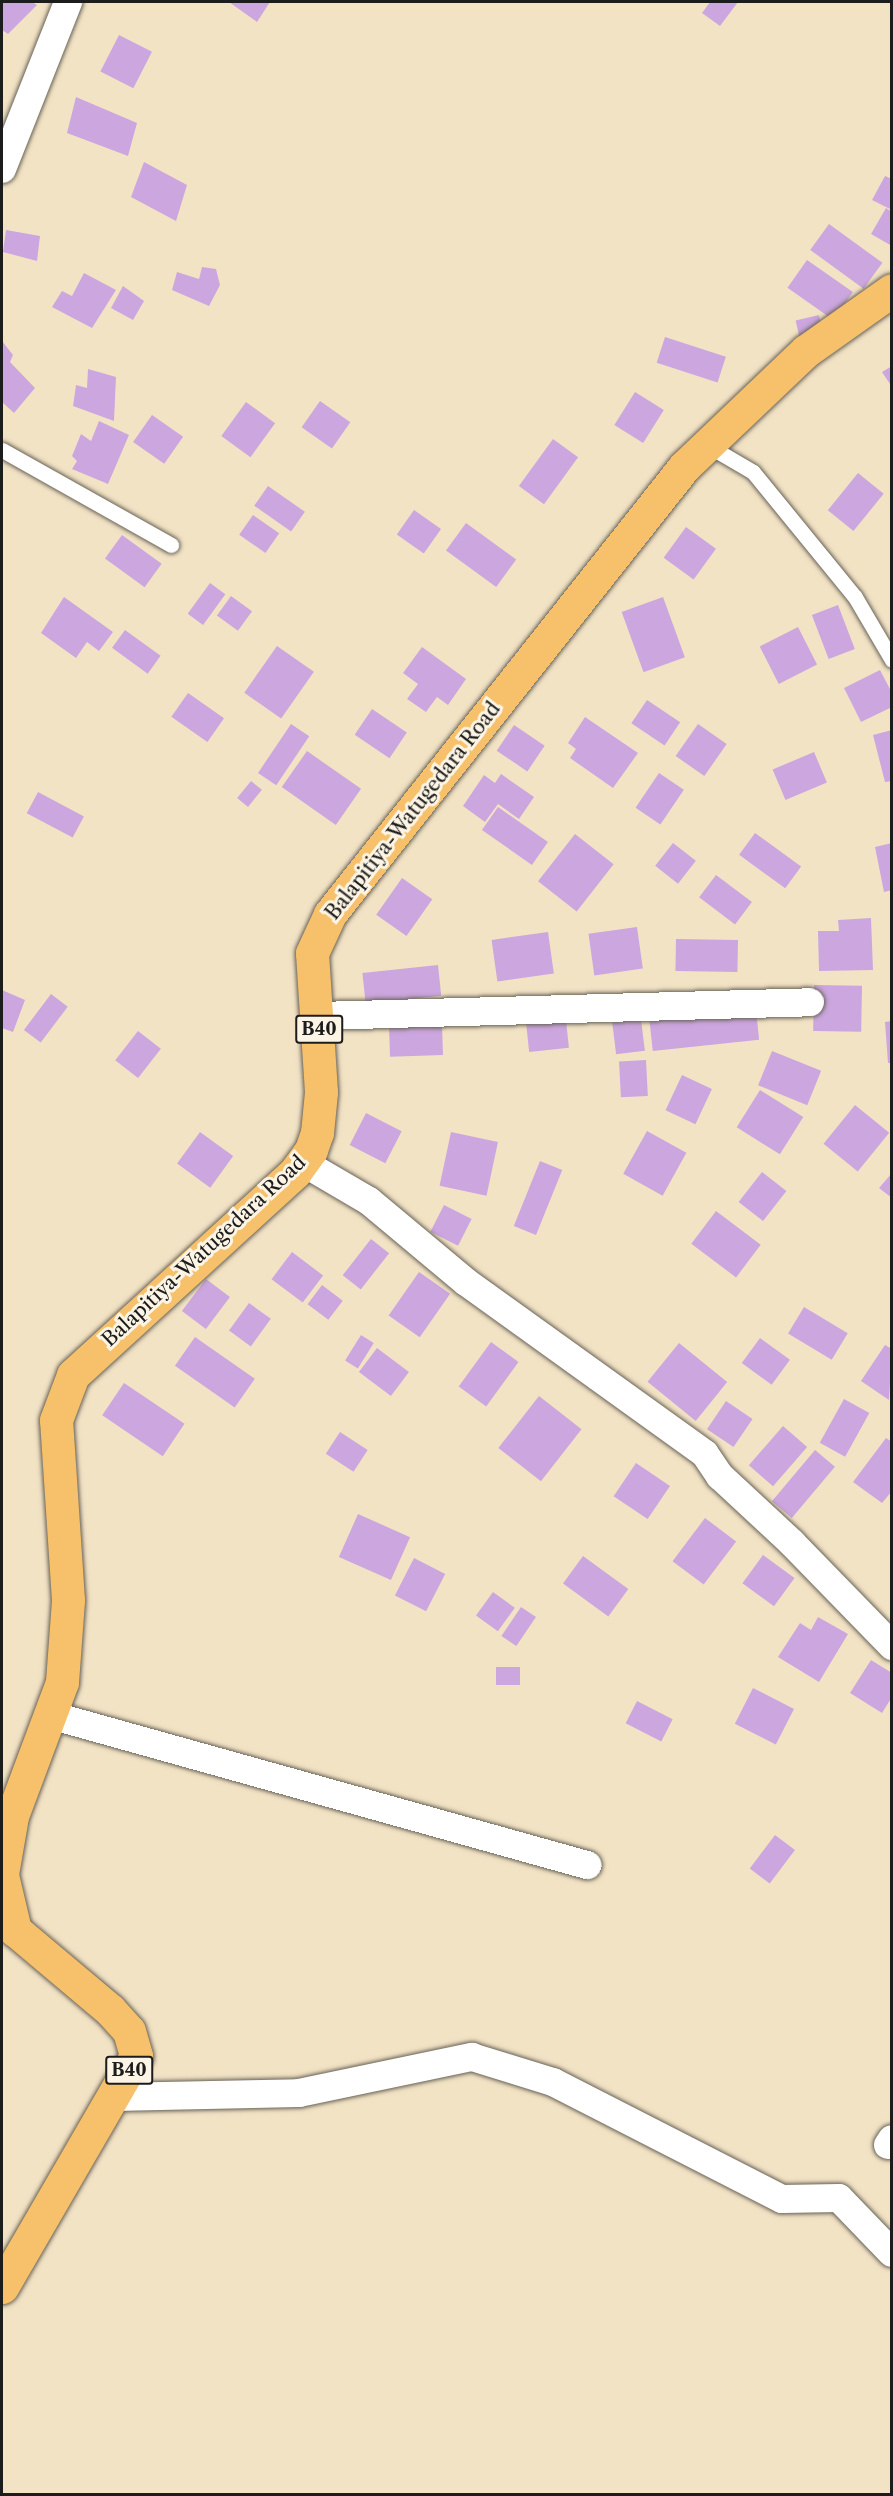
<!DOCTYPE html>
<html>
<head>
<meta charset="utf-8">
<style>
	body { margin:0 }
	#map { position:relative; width:893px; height:2496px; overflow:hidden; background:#f3e3c5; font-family:"Libre Caslon Text",serif }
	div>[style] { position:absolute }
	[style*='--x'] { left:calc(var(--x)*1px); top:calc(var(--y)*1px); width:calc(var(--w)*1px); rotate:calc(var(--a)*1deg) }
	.building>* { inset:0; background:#cca6df; transform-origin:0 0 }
	.roads { filter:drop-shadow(0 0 2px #676257) drop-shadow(0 0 2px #676257) }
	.lane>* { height:15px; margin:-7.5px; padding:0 7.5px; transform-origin:7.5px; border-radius:7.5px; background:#fff }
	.street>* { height:28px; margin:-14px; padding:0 14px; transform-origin:14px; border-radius:14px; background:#fff }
	.primary>* { height:33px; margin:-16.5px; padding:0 16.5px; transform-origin:16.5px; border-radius:16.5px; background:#f7c06b }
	span { translate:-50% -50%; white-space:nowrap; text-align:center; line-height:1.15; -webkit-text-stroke:6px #fcf5e5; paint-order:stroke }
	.shield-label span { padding:2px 4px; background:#fcf5e5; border:2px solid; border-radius:4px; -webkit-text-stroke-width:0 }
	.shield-label { font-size:18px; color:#1c1c1c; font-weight:700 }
	.street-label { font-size:20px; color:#1c1c1c }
	.frame { position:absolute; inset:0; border:3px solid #1c1c1c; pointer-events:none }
</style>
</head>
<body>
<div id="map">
	<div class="building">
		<i style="clip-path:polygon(2px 2px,32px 2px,37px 5px,8px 34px,2px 30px)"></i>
		<i style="clip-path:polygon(229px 2px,270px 2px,257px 22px)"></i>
		<i style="clip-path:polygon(710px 2px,738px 2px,720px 26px,702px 13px)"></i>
		<i style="left:119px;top:35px;width:37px;height:41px;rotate:27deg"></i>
		<i style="clip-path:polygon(76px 97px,137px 123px,128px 156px,67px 133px)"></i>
		<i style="clip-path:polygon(144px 162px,187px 185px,176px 221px,131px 197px)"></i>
		<i style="clip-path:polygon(885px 176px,892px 179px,892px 210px,872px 200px)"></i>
		<i style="clip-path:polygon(886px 208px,892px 212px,892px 246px,871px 234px)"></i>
		<i style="left:829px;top:224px;width:66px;height:32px;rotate:36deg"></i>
		<i style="clip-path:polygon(6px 230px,40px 236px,37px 261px,3px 252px)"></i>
		<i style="left:807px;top:260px;width:56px;height:34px;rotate:35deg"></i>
		<i style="clip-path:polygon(202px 267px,216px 269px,220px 285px,209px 306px,172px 290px,177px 272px,199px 279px)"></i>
		<i style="clip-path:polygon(84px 273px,116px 290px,92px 328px,52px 307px,62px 291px,72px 296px)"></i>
		<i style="clip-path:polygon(123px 286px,144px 301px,133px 320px,111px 308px)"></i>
		<i style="left:819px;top:315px;width:18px;height:24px;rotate:77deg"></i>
		<i style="left:665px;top:337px;width:64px;height:27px;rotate:18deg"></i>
		<i style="clip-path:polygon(2px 341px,13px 355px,10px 362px,35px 388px,14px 413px,2px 402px)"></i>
		<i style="clip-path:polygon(892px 366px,892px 387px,882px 372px)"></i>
		<i style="clip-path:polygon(88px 369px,116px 377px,114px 421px,73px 406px,76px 385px,87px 388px)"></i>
		<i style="left:635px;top:392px;width:34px;height:39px;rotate:32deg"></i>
		<i style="left:320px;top:401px;width:37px;height:32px;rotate:35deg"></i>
		<i style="left:246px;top:402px;width:36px;height:42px;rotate:36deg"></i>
		<i style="left:152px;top:415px;width:38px;height:33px;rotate:35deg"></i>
		<i style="clip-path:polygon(99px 421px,129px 435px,108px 484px,72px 469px,77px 461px,72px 456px,81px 434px,91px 441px)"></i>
		<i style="left:553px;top:439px;width:31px;height:58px;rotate:36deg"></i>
		<i style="left:858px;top:473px;width:33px;height:48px;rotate:39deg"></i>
		<i style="left:268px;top:486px;width:45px;height:24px;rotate:35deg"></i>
		<i style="left:414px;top:510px;width:33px;height:30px;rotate:35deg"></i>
		<i style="left:253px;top:515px;width:32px;height:24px;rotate:35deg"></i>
		<i style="left:466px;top:523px;width:62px;height:34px;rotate:36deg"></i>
		<i style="left:686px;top:527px;width:37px;height:38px;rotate:36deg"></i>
		<i style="left:122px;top:535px;width:49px;height:29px;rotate:36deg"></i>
		<i style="left:210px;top:583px;width:19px;height:38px;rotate:36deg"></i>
		<i style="left:231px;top:596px;width:26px;height:24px;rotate:36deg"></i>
		<i style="clip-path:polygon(64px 597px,113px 632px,99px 651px,87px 642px,76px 658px,41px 633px)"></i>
		<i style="left:663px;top:597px;width:64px;height:44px;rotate:70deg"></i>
		<i style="left:838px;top:605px;width:47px;height:28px;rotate:69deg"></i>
		<i style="left:798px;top:627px;width:42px;height:43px;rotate:63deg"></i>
		<i style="left:125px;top:630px;width:44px;height:22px;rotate:36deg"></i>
		<i style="left:277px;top:646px;width:45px;height:57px;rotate:35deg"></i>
		<i style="clip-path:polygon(422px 647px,466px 679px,448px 705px,437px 697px,426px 712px,407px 699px,418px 684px,403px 673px)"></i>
		<i style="clip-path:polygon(880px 670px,892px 693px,892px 707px,861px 722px,844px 688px)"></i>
		<i style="left:188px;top:693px;width:44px;height:29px;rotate:35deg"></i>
		<i style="left:647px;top:700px;width:40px;height:28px;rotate:34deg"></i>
		<i style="left:372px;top:709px;width:42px;height:31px;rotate:34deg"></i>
		<i style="clip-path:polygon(585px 717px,638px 753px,613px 788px,570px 758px,576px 749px,568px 743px)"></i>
		<i style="left:291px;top:724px;width:22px;height:59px;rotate:34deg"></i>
		<i style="left:698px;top:724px;width:35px;height:39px;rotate:35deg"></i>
		<i style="left:514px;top:725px;width:37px;height:31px;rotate:34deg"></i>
		<i style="clip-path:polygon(892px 730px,892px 781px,885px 782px,873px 735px)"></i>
		<i style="left:307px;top:751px;width:66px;height:44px;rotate:35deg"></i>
		<i style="left:814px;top:752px;width:33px;height:45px;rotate:67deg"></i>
		<i style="left:659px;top:773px;width:30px;height:42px;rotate:34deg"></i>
		<i style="clip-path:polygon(501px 774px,534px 797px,519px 819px,498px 804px,485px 822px,463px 806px,484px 775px,495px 783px)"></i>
		<i style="left:251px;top:781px;width:14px;height:22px;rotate:39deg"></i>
		<i style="left:38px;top:792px;width:52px;height:24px;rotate:28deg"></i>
		<i style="left:498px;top:807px;width:61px;height:28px;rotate:35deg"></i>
		<i style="left:755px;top:833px;width:57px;height:27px;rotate:36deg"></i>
		<i style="left:575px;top:834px;width:49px;height:60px;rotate:38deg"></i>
		<i style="left:673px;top:843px;width:29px;height:29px;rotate:38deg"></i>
		<i style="clip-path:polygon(892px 843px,892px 890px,884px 892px,875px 847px)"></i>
		<i style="left:716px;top:875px;width:45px;height:28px;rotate:37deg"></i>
		<i style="left:402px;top:878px;width:37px;height:45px;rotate:35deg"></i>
		<i style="clip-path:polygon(871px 918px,873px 970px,819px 971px,818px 931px,839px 931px,838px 920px)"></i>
		<i style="left:637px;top:927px;width:42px;height:49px;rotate:82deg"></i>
		<i style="left:548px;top:932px;width:42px;height:57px;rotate:82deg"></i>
		<i style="left:676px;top:939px;width:62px;height:32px;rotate:1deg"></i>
		<i style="left:438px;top:965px;width:31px;height:76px;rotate:84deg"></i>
		<i style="left:814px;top:985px;width:48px;height:46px;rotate:1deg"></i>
		<i style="clip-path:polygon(2px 990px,25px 1000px,13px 1032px,2px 1028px)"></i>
		<i style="left:51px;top:994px;width:21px;height:45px;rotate:37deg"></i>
		<i style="left:756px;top:1010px;width:30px;height:107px;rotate:84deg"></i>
		<i style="left:641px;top:1019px;width:32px;height:29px;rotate:83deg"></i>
		<i style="left:566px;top:1020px;width:28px;height:40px;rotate:84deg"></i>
		<i style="clip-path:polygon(892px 1021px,892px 1063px,888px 1063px,885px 1022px)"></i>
		<i style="left:442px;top:1026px;width:29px;height:53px;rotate:88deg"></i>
		<i style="left:138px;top:1031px;width:29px;height:37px;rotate:38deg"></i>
		<i style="left:772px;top:1051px;width:53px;height:37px;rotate:22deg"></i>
		<i style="left:646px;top:1060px;width:36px;height:27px;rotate:87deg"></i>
		<i style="left:682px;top:1075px;width:33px;height:39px;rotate:25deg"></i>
		<i style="left:760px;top:1090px;width:51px;height:44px;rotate:32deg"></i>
		<i style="left:855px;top:1105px;width:44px;height:50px;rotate:39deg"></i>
		<i style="left:366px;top:1113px;width:40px;height:36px;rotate:27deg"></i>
		<i style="left:647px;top:1131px;width:45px;height:49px;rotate:29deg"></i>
		<i style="left:200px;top:1132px;width:41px;height:39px;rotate:36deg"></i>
		<i style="left:451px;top:1132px;width:48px;height:55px;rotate:12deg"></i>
		<i style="left:540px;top:1161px;width:24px;height:70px;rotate:22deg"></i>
		<i style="left:762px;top:1172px;width:31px;height:38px;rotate:38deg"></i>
		<i style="clip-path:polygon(892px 1173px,892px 1198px,879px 1188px)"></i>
		<i style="left:444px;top:1205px;width:31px;height:30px;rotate:27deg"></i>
		<i style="left:716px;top:1211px;width:56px;height:41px;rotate:37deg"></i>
		<i style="left:371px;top:1239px;width:23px;height:46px;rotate:38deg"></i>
		<i style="left:292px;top:1252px;width:39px;height:34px;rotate:37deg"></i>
		<i style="left:419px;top:1272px;width:38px;height:53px;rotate:35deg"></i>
		<i style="left:206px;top:1279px;width:30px;height:40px;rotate:37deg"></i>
		<i style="left:322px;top:1285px;width:26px;height:24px;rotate:37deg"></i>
		<i style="left:249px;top:1303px;width:27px;height:34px;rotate:36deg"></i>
		<i style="left:804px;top:1307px;width:51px;height:31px;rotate:31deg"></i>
		<i style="left:361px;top:1335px;width:15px;height:30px;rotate:32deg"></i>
		<i style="left:195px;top:1337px;width:73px;height:35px;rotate:35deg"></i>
		<i style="left:760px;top:1338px;width:37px;height:31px;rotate:36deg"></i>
		<i style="left:491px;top:1342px;width:34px;height:55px;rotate:36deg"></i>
		<i style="left:679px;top:1343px;width:62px;height:50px;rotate:39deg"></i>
		<i style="clip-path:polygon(885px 1345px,892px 1349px,889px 1400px,861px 1381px)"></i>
		<i style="left:377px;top:1348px;width:40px;height:30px;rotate:37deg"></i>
		<i style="left:124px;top:1383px;width:73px;height:39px;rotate:34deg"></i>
		<i style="left:539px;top:1396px;width:54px;height:66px;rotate:38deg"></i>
		<i style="left:844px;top:1399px;width:29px;height:50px;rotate:29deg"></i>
		<i style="left:726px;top:1401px;width:32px;height:34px;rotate:34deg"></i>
		<i style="left:783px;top:1426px;width:32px;height:52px;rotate:41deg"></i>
		<i style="left:340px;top:1432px;width:33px;height:26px;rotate:33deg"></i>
		<i style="clip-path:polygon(886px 1438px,892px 1442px,892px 1491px,882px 1503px,853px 1482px)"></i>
		<i style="left:815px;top:1450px;width:26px;height:67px;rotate:40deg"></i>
		<i style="left:636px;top:1463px;width:41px;height:40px;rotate:34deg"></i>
		<i style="left:358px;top:1514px;width:57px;height:47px;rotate:24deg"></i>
		<i style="left:705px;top:1518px;width:39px;height:54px;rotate:37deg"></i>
		<i style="left:763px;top:1555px;width:39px;height:35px;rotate:36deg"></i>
		<i style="left:583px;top:1556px;width:56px;height:34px;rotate:36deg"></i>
		<i style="left:414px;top:1558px;width:35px;height:42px;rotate:27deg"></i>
		<i style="left:493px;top:1592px;width:27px;height:29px;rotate:36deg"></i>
		<i style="left:521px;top:1607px;width:18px;height:35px;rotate:34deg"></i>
		<i style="clip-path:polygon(818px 1617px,848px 1634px,819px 1682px,778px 1657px,800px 1623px,811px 1630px)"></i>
		<i style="clip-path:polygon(871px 1660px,892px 1673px,892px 1697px,882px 1713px,850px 1693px)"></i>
		<i style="left:496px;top:1667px;width:24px;height:18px"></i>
		<i style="left:753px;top:1688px;width:46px;height:40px;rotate:27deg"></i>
		<i style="left:637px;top:1701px;width:40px;height:25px;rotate:27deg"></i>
		<i style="left:775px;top:1835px;width:25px;height:42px;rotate:37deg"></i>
	</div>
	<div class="roads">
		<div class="lane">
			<i style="--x:707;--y:445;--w:53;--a:30.4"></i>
			<i style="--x:753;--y:472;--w:161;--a:50.8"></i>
			<i style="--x:855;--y:597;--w:73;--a:59.6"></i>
			<i style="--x:2;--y:450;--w:194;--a:29.3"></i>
		</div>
		<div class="street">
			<i style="--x:2;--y:169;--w:180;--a:-68.4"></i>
			<i style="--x:319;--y:1016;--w:491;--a:-1.6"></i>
			<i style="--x:304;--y:1163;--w:75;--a:30.3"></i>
			<i style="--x:369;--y:1201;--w:126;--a:39.9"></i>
			<i style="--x:466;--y:1282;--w:294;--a:35.7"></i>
			<i style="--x:705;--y:1454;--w:27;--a:56"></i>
			<i style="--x:720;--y:1476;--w:98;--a:42.9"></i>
			<i style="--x:792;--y:1543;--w:144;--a:45.8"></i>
			<i style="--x:50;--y:1715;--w:558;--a:15.61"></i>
			<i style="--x:114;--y:2097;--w:185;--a:-1.2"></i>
			<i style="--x:299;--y:2093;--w:177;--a:-11.8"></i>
			<i style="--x:472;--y:2057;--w:85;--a:17.2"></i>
			<i style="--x:553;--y:2082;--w:257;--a:27.1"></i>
			<i style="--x:782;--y:2199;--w:57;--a:-1"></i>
			<i style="--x:839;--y:2198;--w:76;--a:46.1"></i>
			<i style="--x:888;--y:2145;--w:7;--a:-56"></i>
		</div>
		<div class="primary">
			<i style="--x:2;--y:1874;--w:59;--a:-80.2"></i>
			<i style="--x:12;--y:1816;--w:143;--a:-69.5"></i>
			<i style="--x:62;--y:1682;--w:82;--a:-85.8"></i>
			<i style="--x:68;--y:1600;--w:180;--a:-93.8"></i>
			<i style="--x:56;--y:1420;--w:48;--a:-69.3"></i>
			<i style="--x:73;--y:1375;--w:301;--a:-42.4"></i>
			<i style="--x:295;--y:1172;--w:27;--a:-54"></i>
			<i style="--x:311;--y:1150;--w:18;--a:-71"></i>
			<i style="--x:317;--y:1133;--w:41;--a:-84.4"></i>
			<i style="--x:321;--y:1092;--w:139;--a:-93.7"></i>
			<i style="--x:312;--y:953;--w:43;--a:-65.2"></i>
			<i style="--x:330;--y:914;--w:570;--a:-51.62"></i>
			<i style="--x:684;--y:467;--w:168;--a:-43.6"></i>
			<i style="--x:806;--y:351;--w:105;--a:-35.3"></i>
			<i style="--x:2;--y:1875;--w:57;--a:76.7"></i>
			<i style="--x:15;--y:1930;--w:124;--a:40.1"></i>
			<i style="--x:110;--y:2010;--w:28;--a:48"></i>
			<i style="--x:129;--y:2031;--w:26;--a:74"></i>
			<i style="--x:136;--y:2056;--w:267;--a:120.1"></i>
		</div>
	</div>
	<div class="shield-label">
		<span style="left:319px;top:1029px">B40</span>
		<span style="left:129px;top:2070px">B40</span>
	</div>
	<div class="street-label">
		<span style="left:413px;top:811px;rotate:-52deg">Balapitiya-Watugedara Road</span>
		<span style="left:204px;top:1251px;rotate:-43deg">Balapitiya-Watugedara Road</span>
	</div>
	<div class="frame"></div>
</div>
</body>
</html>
